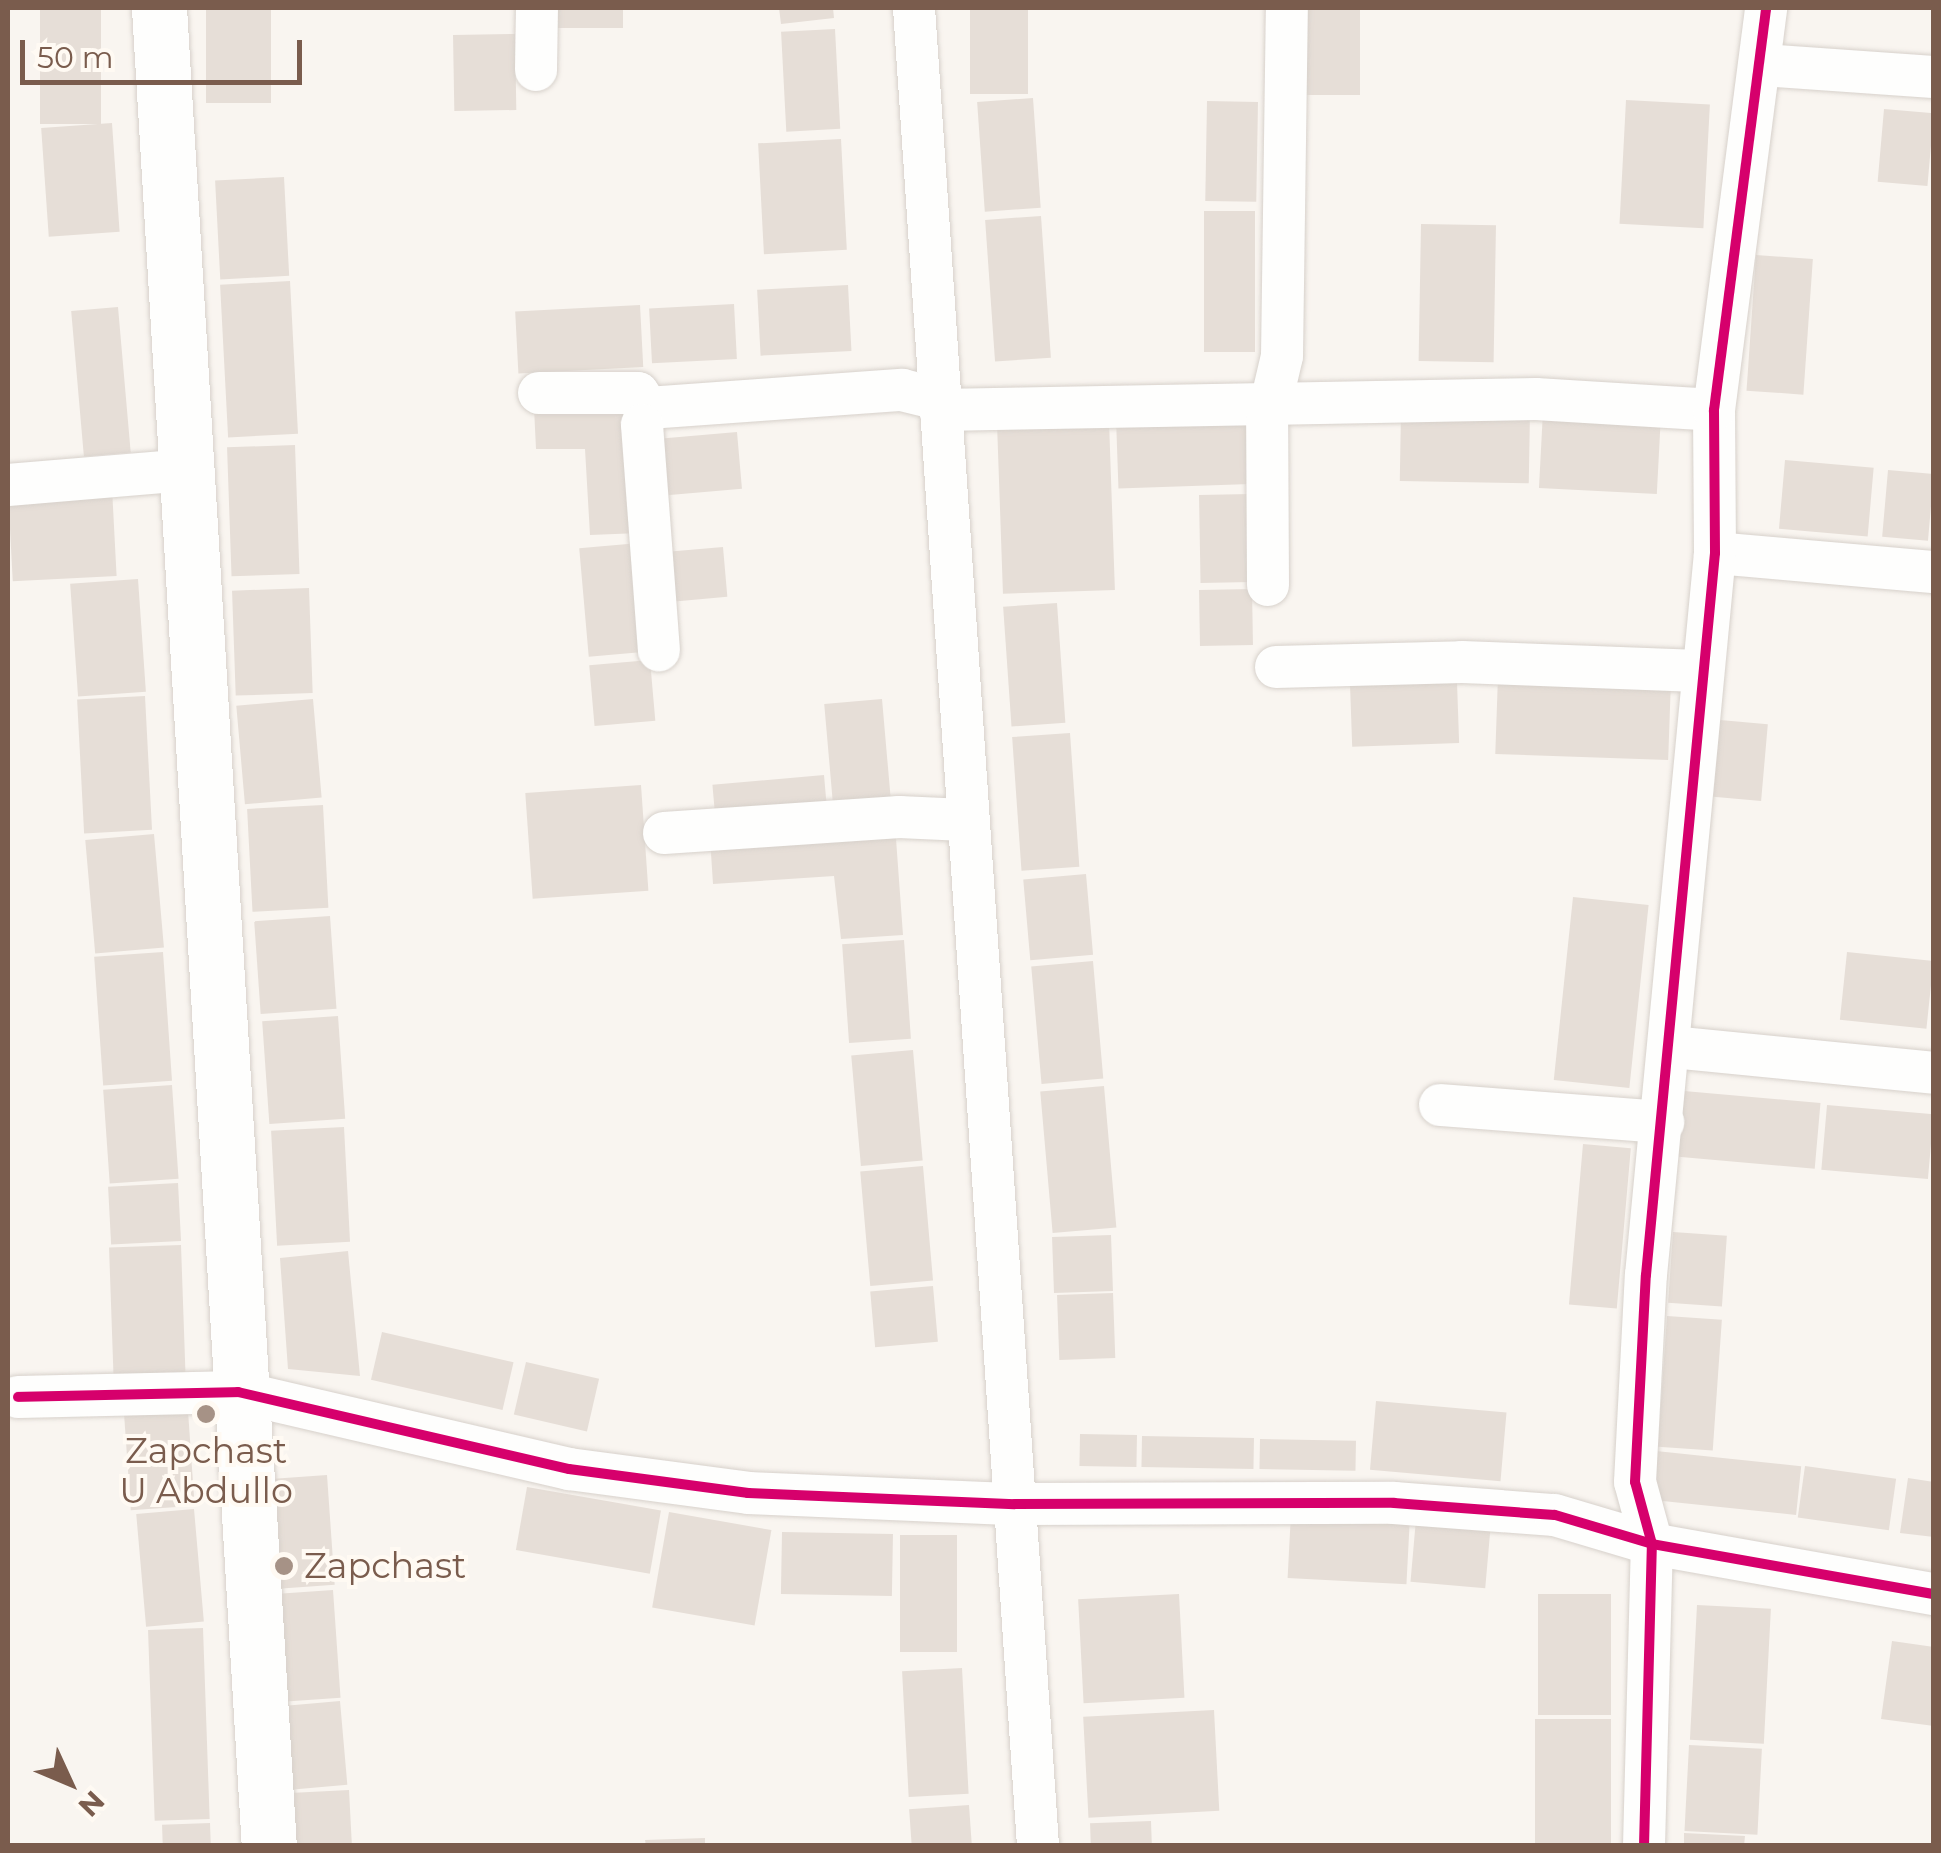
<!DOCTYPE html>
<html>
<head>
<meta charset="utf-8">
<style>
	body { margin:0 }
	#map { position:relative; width:1941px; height:1853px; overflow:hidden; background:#f9f5f0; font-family:Montserrat,sans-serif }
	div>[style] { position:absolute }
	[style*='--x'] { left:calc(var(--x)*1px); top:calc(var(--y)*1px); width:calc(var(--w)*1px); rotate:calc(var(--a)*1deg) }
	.building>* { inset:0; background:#e6ded7; transform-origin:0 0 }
	.roads { filter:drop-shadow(0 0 2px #d7d1cb) drop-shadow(0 0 2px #d7d1cb) }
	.minor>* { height:42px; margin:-21px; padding:0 21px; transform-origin:21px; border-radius:21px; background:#fefefd }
	.secondary>* { height:55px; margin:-27.5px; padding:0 27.5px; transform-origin:27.5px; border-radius:27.5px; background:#fefefd }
	.cycleway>* { height:10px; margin:-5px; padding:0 5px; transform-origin:5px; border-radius:5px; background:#d6006c }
	.dots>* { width:28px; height:28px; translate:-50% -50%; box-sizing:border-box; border:5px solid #fffaf3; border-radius:50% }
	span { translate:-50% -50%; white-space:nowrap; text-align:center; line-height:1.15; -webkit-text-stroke:8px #fffaf3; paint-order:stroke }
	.poi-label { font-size:35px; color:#7a5c4d }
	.left { translate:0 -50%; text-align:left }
	.frame { position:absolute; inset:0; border:10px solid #7a5c4d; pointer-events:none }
	.north { position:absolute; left:20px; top:1733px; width:100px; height:100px; -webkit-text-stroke:8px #fffaf3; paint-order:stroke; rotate:134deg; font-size:28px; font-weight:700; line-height:40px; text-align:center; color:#7a5c4d }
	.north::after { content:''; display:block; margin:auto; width:35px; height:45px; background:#7a5c4d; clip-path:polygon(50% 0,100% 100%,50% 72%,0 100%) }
	.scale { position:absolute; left:20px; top:40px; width:282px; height:45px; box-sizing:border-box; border:5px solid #7a5c4d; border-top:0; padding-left:12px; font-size:30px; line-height:35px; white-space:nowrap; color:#7a5c4d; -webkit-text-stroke:8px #fffaf3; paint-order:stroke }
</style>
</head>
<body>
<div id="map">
	<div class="building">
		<i style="left:40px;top:8px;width:61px;height:116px"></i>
		<i style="left:206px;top:8px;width:65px;height:95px"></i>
		<i style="left:550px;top:8px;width:73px;height:20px"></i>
		<i style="clip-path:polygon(779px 8px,833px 8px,834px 18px,781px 24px)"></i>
		<i style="left:970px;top:8px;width:58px;height:86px"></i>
		<i style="left:1301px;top:8px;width:59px;height:87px"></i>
		<i style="left:835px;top:29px;width:100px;height:54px;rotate:87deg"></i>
		<i style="left:515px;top:34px;width:76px;height:62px;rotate:89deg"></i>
		<i style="left:1033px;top:98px;width:110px;height:56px;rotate:86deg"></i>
		<i style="left:1626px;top:100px;width:84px;height:124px;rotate:3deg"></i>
		<i style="left:1207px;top:101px;width:51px;height:100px;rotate:1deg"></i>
		<i style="left:1884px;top:109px;width:50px;height:73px;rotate:5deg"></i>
		<i style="left:112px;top:123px;width:109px;height:71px;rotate:86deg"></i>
		<i style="left:841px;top:139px;width:111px;height:83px;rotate:87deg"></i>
		<i style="left:284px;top:177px;width:99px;height:69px;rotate:87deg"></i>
		<i style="left:1204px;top:211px;width:51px;height:141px"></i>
		<i style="left:1041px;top:216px;width:142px;height:56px;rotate:86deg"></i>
		<i style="left:1421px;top:224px;width:75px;height:137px;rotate:1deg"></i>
		<i style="left:1756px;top:255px;width:57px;height:136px;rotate:4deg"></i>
		<i style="left:290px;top:281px;width:153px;height:70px;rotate:87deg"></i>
		<i style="left:848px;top:285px;width:66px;height:91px;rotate:87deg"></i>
		<i style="left:734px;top:304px;width:55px;height:85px;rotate:87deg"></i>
		<i style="left:640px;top:305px;width:62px;height:125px;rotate:87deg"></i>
		<i style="left:118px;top:307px;width:146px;height:47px;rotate:85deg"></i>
		<i style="clip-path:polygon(631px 402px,640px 533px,590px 535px,585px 449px,536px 449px,534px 408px)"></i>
		<i style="left:1401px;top:411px;width:129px;height:70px;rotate:1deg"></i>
		<i style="left:1543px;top:411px;width:118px;height:77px;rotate:3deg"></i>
		<i style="left:1248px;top:416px;width:68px;height:132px;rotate:88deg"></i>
		<i style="left:1109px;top:421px;width:169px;height:112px;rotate:88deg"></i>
		<i style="left:737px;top:432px;width:57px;height:87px;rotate:85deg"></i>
		<i style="left:295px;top:445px;width:129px;height:68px;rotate:88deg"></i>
		<i style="left:1785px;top:460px;width:89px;height:69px;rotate:5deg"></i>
		<i style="left:1888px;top:470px;width:46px;height:67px;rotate:5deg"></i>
		<i style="left:112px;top:488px;width:88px;height:104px;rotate:87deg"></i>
		<i style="left:1250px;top:494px;width:88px;height:51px;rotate:89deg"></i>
		<i style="left:639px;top:543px;width:109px;height:60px;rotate:85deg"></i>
		<i style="left:723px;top:547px;width:50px;height:61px;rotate:85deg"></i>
		<i style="left:138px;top:579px;width:113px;height:68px;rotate:86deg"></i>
		<i style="left:309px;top:588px;width:105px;height:77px;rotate:88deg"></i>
		<i style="left:1252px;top:589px;width:56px;height:53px;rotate:89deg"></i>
		<i style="left:1057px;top:603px;width:120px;height:54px;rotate:86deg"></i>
		<i style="left:650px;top:660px;width:61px;height:61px;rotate:85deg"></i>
		<i style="left:1498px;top:676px;width:173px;height:78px;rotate:2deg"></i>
		<i style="left:1457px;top:682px;width:61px;height:107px;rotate:88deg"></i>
		<i style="left:145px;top:696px;width:134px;height:68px;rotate:87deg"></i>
		<i style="left:313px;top:699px;width:99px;height:77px;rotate:85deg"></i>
		<i style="left:882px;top:699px;width:105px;height:58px;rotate:85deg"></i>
		<i style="left:1720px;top:720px;width:48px;height:77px;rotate:5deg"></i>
		<i style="left:1070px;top:733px;width:134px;height:58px;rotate:86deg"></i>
		<i style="left:824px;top:775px;width:34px;height:112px;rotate:85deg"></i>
		<i style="left:641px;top:785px;width:106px;height:116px;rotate:86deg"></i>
		<i style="left:323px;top:805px;width:103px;height:76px;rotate:87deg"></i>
		<i style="clip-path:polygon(895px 825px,903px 935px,841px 939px,834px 876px,713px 884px,710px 838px)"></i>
		<i style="left:154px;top:834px;width:114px;height:69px;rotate:85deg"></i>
		<i style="left:1086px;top:874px;width:81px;height:63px;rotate:85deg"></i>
		<i style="left:1573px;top:897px;width:76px;height:184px;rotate:6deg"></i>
		<i style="left:330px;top:916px;width:93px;height:76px;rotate:86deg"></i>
		<i style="left:904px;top:940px;width:99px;height:62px;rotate:86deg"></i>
		<i style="left:163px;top:952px;width:129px;height:69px;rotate:86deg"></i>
		<i style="left:1847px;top:952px;width:87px;height:68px;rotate:6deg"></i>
		<i style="left:1093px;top:961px;width:118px;height:62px;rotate:85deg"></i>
		<i style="left:338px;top:1016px;width:103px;height:76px;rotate:86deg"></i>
		<i style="left:913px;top:1050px;width:111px;height:62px;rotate:85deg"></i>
		<i style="left:172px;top:1085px;width:94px;height:69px;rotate:86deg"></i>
		<i style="left:1104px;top:1086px;width:142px;height:64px;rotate:85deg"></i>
		<i style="left:1684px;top:1091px;width:137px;height:66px;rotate:5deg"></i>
		<i style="left:1827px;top:1105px;width:107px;height:65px;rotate:5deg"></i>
		<i style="left:344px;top:1127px;width:115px;height:73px;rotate:87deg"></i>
		<i style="left:1583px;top:1144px;width:48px;height:161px;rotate:5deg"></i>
		<i style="left:923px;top:1166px;width:115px;height:63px;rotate:85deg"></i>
		<i style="left:178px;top:1183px;width:58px;height:70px;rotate:87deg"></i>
		<i style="left:1673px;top:1232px;width:54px;height:71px;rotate:4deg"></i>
		<i style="left:1111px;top:1235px;width:56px;height:59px;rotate:88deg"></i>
		<i style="left:181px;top:1245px;width:133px;height:72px;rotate:88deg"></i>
		<i style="clip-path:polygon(348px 1251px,360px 1376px,288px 1369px,280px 1258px)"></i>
		<i style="left:933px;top:1286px;width:56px;height:63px;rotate:85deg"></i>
		<i style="left:1113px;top:1293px;width:65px;height:56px;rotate:88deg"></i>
		<i style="left:1667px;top:1316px;width:55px;height:131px;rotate:4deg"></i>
		<i style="left:382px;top:1332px;width:135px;height:49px;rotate:13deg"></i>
		<i style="left:526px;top:1362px;width:75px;height:54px;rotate:13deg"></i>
		<i style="left:1376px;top:1401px;width:131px;height:69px;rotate:5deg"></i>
		<i style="left:188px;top:1411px;width:95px;height:64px;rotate:86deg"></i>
		<i style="left:1080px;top:1434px;width:57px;height:32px;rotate:1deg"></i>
		<i style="left:1142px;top:1436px;width:112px;height:31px;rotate:1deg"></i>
		<i style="left:1260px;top:1439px;width:96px;height:30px;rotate:1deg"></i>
		<i style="left:1656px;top:1451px;width:146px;height:49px;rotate:6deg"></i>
		<i style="left:1805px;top:1466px;width:92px;height:52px;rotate:8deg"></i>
		<i style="left:327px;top:1475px;width:110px;height:60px;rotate:86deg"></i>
		<i style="clip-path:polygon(1908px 1478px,1934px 1482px,1934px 1537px,1900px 1533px)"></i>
		<i style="left:527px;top:1487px;width:136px;height:64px;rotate:10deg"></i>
		<i style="left:194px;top:1509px;width:113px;height:58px;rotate:85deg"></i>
		<i style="left:669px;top:1512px;width:104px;height:97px;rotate:10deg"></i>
		<i style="left:1291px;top:1513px;width:119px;height:65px;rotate:3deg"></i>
		<i style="left:1416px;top:1519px;width:75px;height:63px;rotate:5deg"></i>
		<i style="left:782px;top:1532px;width:111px;height:62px;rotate:1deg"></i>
		<i style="left:900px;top:1535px;width:57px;height:117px"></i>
		<i style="left:333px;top:1590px;width:108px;height:58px;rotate:86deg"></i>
		<i style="left:1179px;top:1594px;width:104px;height:101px;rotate:87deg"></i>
		<i style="left:1538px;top:1594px;width:73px;height:121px"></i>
		<i style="left:1697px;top:1605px;width:74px;height:135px;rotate:3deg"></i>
		<i style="left:203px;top:1628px;width:191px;height:55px;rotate:88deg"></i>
		<i style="clip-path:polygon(1892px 1641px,1934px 1647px,1934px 1726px,1881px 1719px)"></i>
		<i style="left:962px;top:1668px;width:126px;height:60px;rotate:87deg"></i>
		<i style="left:340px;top:1701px;width:84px;height:57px;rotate:85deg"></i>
		<i style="left:1214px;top:1710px;width:101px;height:131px;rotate:87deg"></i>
		<i style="left:1611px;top:1719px;width:127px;height:76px;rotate:90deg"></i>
		<i style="left:1689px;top:1745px;width:73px;height:86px;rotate:3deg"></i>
		<i style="left:349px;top:1790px;width:55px;height:59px;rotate:87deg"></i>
		<i style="left:969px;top:1805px;width:41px;height:60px;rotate:86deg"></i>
		<i style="left:1151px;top:1821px;width:25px;height:61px;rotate:88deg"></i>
		<i style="left:210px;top:1823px;width:23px;height:48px;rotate:88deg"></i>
		<i style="clip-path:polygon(1684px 1833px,1745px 1836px,1744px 1846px,1684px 1846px)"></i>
		<i style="clip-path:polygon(705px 1838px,705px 1846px,646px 1846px,645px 1840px)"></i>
	</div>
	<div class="roads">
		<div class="minor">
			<i style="--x:914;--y:8;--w:1842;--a:86.14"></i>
			<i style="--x:1762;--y:65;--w:172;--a:4"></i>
			<i style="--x:536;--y:70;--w:62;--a:-89.1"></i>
			<i style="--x:539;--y:393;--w:99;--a:0"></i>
			<i style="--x:638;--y:393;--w:18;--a:56"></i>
			<i style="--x:648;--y:408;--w:255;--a:-4.1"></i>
			<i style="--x:902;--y:390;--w:38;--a:14"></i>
			<i style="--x:648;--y:408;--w:18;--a:109"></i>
			<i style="--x:642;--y:425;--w:226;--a:85.7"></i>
			<i style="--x:940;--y:410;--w:596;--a:-1.06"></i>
			<i style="--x:1536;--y:399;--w:178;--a:3.5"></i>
			<i style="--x:8;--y:485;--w:178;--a:-4.8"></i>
			<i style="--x:1715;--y:553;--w:220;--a:5"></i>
			<i style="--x:1268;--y:585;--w:165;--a:-90.3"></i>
			<i style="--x:1267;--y:420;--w:66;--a:-76.8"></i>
			<i style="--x:1282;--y:356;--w:348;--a:-89.2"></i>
			<i style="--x:1276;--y:667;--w:186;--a:-1.5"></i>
			<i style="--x:1462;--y:662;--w:237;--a:2.2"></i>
			<i style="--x:664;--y:833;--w:236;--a:-3.9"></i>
			<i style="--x:899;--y:817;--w:66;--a:2.6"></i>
			<i style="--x:1671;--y:1047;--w:264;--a:5.6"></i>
			<i style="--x:1440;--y:1105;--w:224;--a:4.4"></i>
			<i style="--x:18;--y:1397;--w:220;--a:-1.3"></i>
			<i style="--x:238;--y:1392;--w:340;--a:13.1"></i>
			<i style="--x:569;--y:1469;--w:181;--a:7.6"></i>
			<i style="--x:748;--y:1493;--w:267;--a:2.4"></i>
			<i style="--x:1015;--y:1504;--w:379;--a:-0.2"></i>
			<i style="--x:1394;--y:1503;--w:161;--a:4.3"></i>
			<i style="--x:1555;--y:1515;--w:101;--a:16.6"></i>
			<i style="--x:1652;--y:1544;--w:286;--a:10.1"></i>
			<i style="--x:1644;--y:1846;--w:302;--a:-88.5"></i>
			<i style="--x:1652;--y:1544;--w:64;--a:-105.3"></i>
			<i style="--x:1635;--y:1482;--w:207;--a:-87"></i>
			<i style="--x:1646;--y:1275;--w:725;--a:-84.54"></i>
			<i style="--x:1715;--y:553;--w:143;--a:-90.4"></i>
			<i style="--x:1714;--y:410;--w:405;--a:-82.6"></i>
		</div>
		<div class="secondary">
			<i style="--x:159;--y:8;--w:1841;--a:86.58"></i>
		</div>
	</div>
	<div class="cycleway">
		<i style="--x:18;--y:1397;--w:220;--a:-1.3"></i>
		<i style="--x:238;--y:1392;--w:340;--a:13.1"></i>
		<i style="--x:569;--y:1469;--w:181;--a:7.6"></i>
		<i style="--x:748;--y:1493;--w:267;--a:2.4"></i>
		<i style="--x:1015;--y:1504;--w:379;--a:-0.2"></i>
		<i style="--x:1394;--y:1503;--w:161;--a:4.3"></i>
		<i style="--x:1555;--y:1515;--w:101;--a:16.6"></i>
		<i style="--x:1652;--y:1544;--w:286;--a:10.1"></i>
		<i style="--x:1644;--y:1846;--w:302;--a:-88.5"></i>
		<i style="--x:1652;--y:1544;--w:64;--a:-105.3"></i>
		<i style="--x:1635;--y:1482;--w:207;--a:-87"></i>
		<i style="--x:1646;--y:1275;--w:725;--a:-84.54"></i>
		<i style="--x:1715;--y:553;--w:143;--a:-90.4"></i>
		<i style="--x:1714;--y:410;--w:405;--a:-82.6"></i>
	</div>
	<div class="dots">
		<i style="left:206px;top:1414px;background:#a69286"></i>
		<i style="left:284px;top:1566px;background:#a69286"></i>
	</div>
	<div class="poi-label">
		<span style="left:206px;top:1471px">Zapchast<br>U Abdullo</span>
		<span class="left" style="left:304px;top:1566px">Zapchast</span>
	</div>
	<div class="frame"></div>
	<div class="north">N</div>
	<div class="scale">50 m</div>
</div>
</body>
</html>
